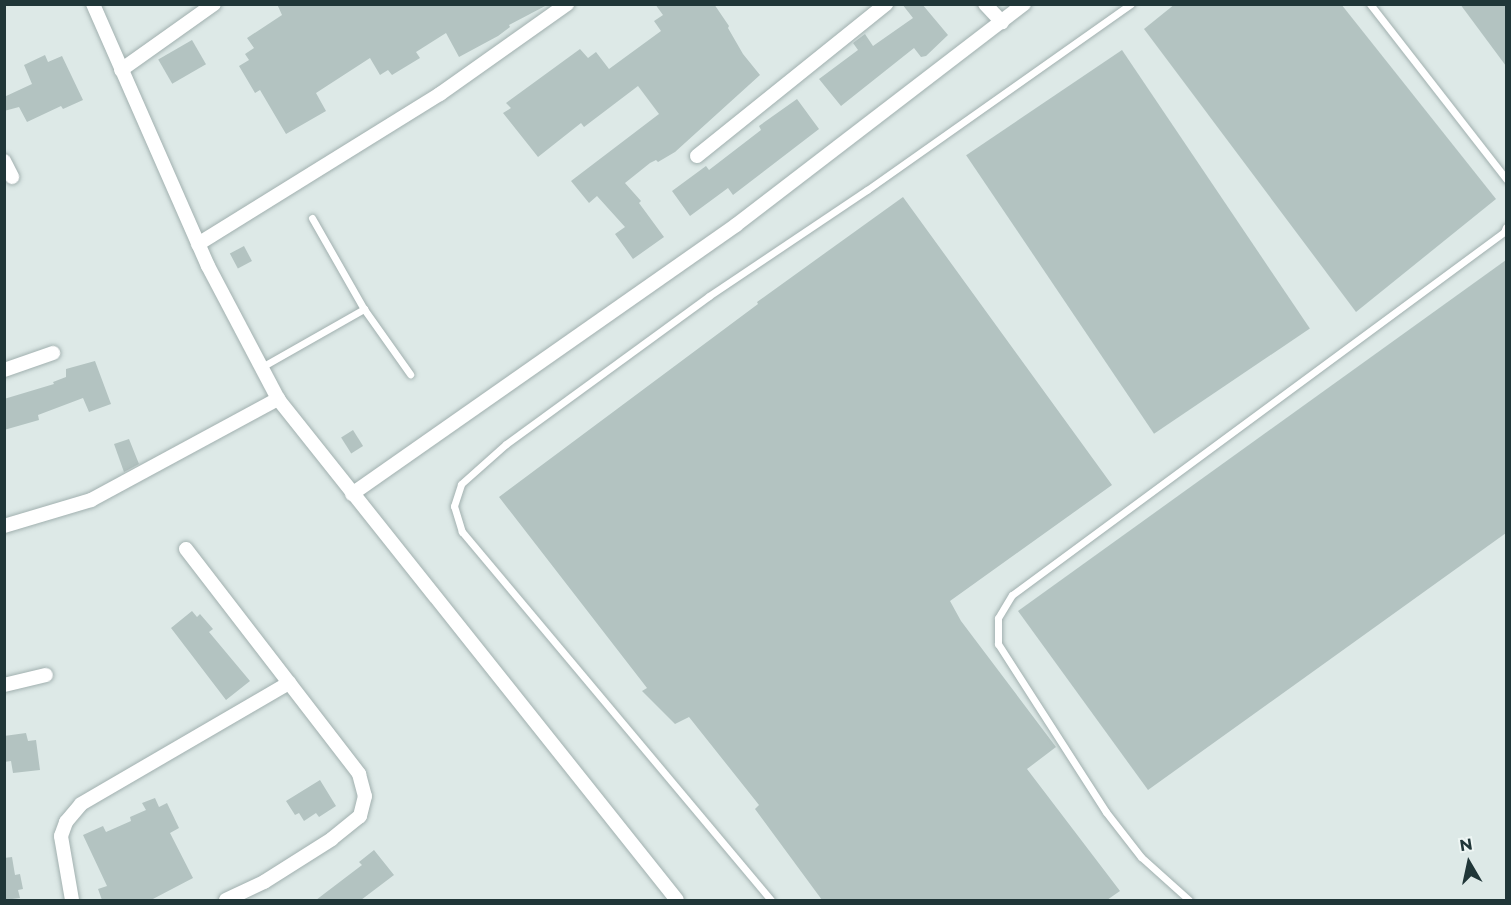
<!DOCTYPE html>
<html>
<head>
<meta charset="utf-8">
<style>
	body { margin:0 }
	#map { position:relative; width:1511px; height:905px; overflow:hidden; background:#dde9e7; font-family:Montserrat,sans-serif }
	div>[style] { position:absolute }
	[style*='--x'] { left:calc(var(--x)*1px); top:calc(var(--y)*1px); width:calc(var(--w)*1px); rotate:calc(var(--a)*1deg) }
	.building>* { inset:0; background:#b3c3c1; transform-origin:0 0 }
	.roads { filter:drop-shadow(0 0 2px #a1b0af) drop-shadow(0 0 2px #a1b0af) }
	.service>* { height:7px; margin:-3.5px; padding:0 3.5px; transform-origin:3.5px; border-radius:3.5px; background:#fff }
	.minor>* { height:14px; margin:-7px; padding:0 7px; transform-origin:7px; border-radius:7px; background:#fff }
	span { translate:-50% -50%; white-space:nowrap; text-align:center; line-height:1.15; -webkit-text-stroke:4.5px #eef6f4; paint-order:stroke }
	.frame { position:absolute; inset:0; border:6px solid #203638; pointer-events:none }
	.north { position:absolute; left:1439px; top:833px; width:60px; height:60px; -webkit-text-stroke:4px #eef6f4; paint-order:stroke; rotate:351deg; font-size:16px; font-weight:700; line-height:24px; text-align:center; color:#203638 }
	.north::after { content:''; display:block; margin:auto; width:21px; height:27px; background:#203638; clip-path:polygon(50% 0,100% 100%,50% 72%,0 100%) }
</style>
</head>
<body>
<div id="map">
	<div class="building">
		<i style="clip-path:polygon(277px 4px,549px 4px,509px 25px,510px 27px,498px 36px,459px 57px,446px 33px,416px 52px,420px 58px,392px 75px,388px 70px,380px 75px,370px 58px,316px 93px,326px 111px,286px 134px,260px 90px,255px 93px,239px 66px,249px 60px,245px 54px,254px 48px,247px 38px,282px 15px)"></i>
		<i style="clip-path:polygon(655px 4px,714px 4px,729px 26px,728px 28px,743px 54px,760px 75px,675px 152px,658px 162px,656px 160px,650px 163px,625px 183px,641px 201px,639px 203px,664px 237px,633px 259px,615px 234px,625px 227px,597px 196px,589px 203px,571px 181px,659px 114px,638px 86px,584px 127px,581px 123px,538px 157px,503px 113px,511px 108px,506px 103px,580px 49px,588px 58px,596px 52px,609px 69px,661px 31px,654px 21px,663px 15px)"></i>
		<i style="clip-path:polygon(902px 4px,922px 4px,948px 35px,926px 56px,921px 57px,914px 48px,841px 106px,819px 79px,858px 50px,853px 43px,865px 34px,873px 46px,913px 18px)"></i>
		<i style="clip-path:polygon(1175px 4px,1341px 4px,1496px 199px,1356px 312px,1144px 29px)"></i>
		<i style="clip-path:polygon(1460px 4px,1506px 4px,1506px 66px)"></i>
		<i style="left:192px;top:40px;width:28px;height:39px;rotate:60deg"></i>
		<i style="left:1122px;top:50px;width:336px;height:188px;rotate:56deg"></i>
		<i style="clip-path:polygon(45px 55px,48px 62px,62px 56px,83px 100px,63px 109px,61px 106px,27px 122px,19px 107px,4px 111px,4px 97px,32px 84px,24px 65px)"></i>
		<i style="clip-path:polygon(797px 99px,819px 129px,733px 195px,728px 188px,690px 216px,672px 191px,706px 166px,709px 170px,761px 130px,759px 126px)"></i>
		<i style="clip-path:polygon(903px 197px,1112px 485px,950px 601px,961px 621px,1056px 747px,1027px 769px,1120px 891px,1107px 900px,822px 900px,755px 809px,759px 805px,689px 717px,675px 724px,642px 691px,647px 688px,499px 497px,758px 304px,757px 302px)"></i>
		<i style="left:244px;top:246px;width:17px;height:16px;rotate:62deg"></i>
		<i style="clip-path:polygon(1506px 260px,1506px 533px,1148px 790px,1018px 611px)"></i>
		<i style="clip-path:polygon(95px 361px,111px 404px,89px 412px,83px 398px,38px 415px,39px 420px,4px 430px,4px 399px,54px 384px,53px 382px,66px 377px,66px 369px)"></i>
		<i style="left:353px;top:430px;width:19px;height:14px;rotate:58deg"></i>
		<i style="clip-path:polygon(129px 439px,139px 464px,124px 472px,114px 444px)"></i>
		<i style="clip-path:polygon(192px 611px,197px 617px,200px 614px,213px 629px,209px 632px,250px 681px,226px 700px,171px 628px)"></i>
		<i style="clip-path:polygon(26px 733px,28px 741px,36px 740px,40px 770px,13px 773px,11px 761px,4px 762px,4px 736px)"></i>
		<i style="clip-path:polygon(320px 780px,336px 806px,319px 817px,316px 813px,304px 821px,299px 813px,295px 815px,286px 801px)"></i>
		<i style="clip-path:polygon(155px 798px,159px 807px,167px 803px,179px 828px,170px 833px,193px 878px,151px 900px,102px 900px,98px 889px,107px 886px,83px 835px,103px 826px,106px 832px,131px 821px,130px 817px,146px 810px,142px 803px)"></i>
		<i style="clip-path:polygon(374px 850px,394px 875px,361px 900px,316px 900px,362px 865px,359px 862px)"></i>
		<i style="clip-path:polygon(12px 857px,15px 875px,20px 874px,23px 889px,18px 890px,20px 898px,4px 900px,4px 858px)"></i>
	</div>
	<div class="roads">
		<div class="service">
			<i style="--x:1370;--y:4;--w:222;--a:52.1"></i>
			<i style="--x:312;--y:218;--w:105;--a:60.3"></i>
			<i style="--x:364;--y:309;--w:80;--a:54.7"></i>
			<i style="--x:260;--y:368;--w:120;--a:-29.6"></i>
			<i style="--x:771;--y:900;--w:481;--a:-130"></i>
			<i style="--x:462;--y:532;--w:27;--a:-107"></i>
			<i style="--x:454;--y:506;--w:23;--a:-72"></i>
			<i style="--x:461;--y:484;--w:60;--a:-41.6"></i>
			<i style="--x:506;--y:444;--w:251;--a:-36.1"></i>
			<i style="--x:709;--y:296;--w:190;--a:-33.9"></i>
			<i style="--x:867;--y:190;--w:323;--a:-35.2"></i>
			<i style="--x:1189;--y:900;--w:64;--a:-138.1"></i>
			<i style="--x:1141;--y:857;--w:57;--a:-127.9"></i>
			<i style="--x:1106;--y:812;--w:200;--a:-122.7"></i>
			<i style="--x:998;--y:644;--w:26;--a:-90"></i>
			<i style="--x:998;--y:618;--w:27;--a:-59"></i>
			<i style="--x:1012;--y:595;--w:611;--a:-36.42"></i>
			<i style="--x:1504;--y:232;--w:5;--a:-68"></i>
		</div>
		<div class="minor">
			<i style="--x:93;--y:4;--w:286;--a:66.3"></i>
			<i style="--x:208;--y:266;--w:150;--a:62.2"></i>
			<i style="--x:278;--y:399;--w:640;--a:51.47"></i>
			<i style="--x:985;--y:4;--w:25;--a:47"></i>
			<i style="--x:121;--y:70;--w:114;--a:-35.4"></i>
			<i style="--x:697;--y:156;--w:243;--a:-38.8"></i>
			<i style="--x:4;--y:161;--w:18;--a:63"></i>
			<i style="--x:198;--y:244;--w:285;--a:-31.8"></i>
			<i style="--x:440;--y:94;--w:156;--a:-35.3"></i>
			<i style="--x:4;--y:370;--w:52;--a:-19.1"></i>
			<i style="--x:352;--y:494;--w:469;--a:-35"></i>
			<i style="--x:736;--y:225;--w:363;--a:-37.5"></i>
			<i style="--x:4;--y:526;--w:91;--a:-16.6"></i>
			<i style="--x:91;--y:500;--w:213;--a:-28.4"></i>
			<i style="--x:186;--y:549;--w:284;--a:52.4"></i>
			<i style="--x:359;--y:774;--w:23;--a:75"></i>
			<i style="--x:365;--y:796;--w:21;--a:104"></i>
			<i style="--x:360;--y:816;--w:36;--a:141"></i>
			<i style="--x:332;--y:839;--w:80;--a:147.7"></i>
			<i style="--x:264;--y:882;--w:42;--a:154.7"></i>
			<i style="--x:4;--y:685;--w:43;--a:-13.4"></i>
			<i style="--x:72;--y:900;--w:65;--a:-99.8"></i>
			<i style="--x:61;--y:836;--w:15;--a:-70"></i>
			<i style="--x:66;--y:822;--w:23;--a:-50"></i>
			<i style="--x:81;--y:804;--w:241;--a:-30.2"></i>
		</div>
	</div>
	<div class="frame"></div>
	<div class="north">N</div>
</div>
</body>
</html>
